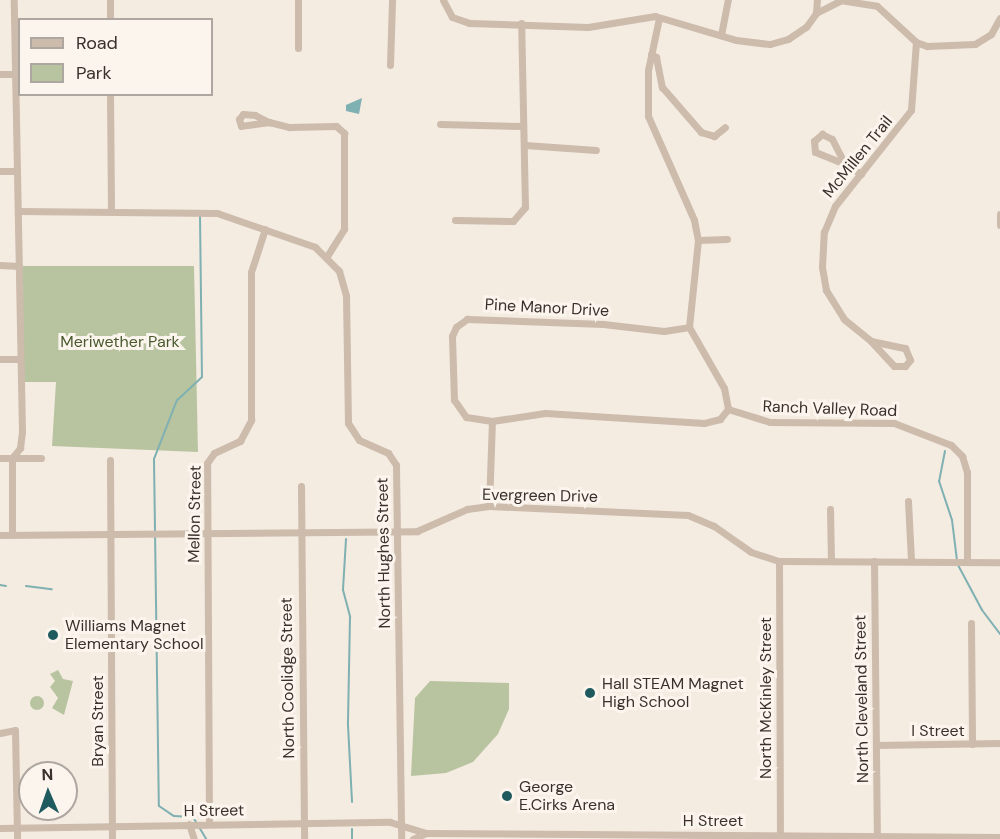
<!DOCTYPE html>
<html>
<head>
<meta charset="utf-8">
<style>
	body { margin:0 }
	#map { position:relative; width:1000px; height:839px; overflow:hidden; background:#f4ebe1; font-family:"DM Sans",sans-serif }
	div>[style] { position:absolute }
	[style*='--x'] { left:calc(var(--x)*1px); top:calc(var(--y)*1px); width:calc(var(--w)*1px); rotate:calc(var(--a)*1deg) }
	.green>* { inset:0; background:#b8c4a0 }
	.round { border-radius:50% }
	.water>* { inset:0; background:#7fb0b2 }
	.stream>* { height:2px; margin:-1px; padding:0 1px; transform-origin:1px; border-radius:1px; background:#7fb0b2 }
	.minor>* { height:7px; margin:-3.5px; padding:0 3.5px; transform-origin:3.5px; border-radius:3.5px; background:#cdbbac }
	.dots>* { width:16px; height:16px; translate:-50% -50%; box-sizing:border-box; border:3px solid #fbf5ee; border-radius:50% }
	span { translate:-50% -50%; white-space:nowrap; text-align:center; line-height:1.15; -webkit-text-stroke:6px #fbf5ee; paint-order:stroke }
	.street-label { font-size:16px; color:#3b302b }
	.park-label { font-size:16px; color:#4a5a2e }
	.poi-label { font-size:16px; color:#3b302b }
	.left { translate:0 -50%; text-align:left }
	.legend { position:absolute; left:18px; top:18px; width:195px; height:78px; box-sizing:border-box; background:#fbf5ee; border:2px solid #aea6a0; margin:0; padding:8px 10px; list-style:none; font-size:18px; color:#3b302b }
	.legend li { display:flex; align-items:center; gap:12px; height:30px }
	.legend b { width:30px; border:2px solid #aea6a0 }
	.north { position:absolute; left:18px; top:761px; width:60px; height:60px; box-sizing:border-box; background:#fbf5ee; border:2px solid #aea6a0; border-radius:50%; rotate:358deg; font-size:16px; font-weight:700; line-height:24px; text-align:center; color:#3b302b }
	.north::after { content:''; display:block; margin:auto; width:21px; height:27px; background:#1f5a5e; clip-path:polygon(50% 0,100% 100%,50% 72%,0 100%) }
</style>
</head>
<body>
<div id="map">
	<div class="green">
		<i style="clip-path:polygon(19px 266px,194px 266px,198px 452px,52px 446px,56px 382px,21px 382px)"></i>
		<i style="clip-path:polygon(58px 670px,63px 679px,73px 681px,64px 715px,52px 708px,58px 698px,50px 687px,55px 681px,50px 674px)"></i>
		<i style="clip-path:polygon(430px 681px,509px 683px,509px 709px,498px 734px,473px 762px,446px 773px,411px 776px,415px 698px)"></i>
		<i class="round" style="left:30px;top:696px;width:14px;height:14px"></i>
	</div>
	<div class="water">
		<i style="clip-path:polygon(362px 98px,359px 114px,346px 111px,346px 105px)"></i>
	</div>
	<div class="stream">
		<i style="--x:200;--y:216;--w:161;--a:89.3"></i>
		<i style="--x:202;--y:377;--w:34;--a:137"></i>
		<i style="--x:177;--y:400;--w:63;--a:111.3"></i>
		<i style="--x:154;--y:459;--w:347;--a:89.2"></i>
		<i style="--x:159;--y:806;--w:18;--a:34"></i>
		<i style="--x:174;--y:816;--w:19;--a:3"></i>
		<i style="--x:193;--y:817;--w:26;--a:59"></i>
		<i style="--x:945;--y:451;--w:31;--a:101"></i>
		<i style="--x:939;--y:481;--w:41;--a:71.6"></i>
		<i style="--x:952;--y:520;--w:39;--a:83"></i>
		<i style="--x:346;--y:539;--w:51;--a:93.4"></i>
		<i style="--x:343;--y:590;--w:28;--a:75"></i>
		<i style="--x:350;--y:617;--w:108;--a:91.1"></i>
		<i style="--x:348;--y:725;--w:77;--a:87"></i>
		<i style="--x:958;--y:565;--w:51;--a:61.9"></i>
		<i style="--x:982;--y:610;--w:30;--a:53"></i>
		<i style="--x:0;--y:585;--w:6;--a:9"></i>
		<i style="--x:26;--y:586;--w:26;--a:7"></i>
		<i style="--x:352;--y:829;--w:10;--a:90"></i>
	</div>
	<div class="minor">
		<i style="--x:110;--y:0;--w:20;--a:90"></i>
		<i style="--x:443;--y:0;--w:19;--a:62"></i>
		<i style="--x:452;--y:17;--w:18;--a:19"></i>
		<i style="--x:469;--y:23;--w:119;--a:1.9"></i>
		<i style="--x:588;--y:27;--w:68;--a:-9.3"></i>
		<i style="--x:655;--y:16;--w:84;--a:16.5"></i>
		<i style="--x:736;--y:40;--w:34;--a:7"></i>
		<i style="--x:770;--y:44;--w:19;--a:-16"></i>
		<i style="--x:788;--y:39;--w:22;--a:-34"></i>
		<i style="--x:806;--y:27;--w:17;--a:-54"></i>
		<i style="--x:816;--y:13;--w:13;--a:-86"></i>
		<i style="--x:840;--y:0;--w:37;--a:9"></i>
		<i style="--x:877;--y:6;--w:53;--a:42.7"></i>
		<i style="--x:916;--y:42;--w:12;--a:20"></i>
		<i style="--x:927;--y:46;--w:48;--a:-2.4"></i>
		<i style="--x:975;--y:44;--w:19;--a:-32"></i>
		<i style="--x:991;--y:34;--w:18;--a:-61"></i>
		<i style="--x:816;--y:13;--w:28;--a:-27"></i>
		<i style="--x:659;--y:18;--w:53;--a:101.9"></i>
		<i style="--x:648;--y:70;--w:46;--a:90"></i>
		<i style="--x:648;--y:116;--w:114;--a:66.1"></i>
		<i style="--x:694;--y:220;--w:20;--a:79"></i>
		<i style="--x:698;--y:240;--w:87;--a:95.9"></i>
		<i style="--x:689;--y:327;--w:70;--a:60.2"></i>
		<i style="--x:724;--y:388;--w:21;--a:79"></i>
		<i style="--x:728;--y:409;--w:13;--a:129"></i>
		<i style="--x:720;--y:419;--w:16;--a:166"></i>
		<i style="--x:704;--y:423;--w:159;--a:-176.4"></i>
		<i style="--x:545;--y:413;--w:54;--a:171.4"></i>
		<i style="--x:492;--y:421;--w:26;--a:-171"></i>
		<i style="--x:466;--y:417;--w:21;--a:-125"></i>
		<i style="--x:454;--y:400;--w:64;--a:-91.8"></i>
		<i style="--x:452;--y:336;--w:10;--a:-66"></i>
		<i style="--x:456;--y:327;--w:14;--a:-36"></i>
		<i style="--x:467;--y:319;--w:136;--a:2.1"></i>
		<i style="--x:603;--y:324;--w:61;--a:6.5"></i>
		<i style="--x:664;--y:331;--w:25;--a:-9"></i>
		<i style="--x:721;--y:35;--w:36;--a:-79"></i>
		<i style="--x:298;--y:48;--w:48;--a:-90"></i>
		<i style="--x:651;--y:54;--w:6;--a:31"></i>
		<i style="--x:656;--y:57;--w:31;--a:79"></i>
		<i style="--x:662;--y:87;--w:60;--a:49.1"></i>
		<i style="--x:701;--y:132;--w:14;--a:17"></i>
		<i style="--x:714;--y:136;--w:14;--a:-39"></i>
		<i style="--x:390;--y:65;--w:65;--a:-88.2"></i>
		<i style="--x:0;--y:74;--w:13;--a:0"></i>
		<i style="--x:110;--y:94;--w:117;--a:89.5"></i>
		<i style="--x:243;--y:114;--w:12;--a:5"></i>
		<i style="--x:255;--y:115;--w:16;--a:27"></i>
		<i style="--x:269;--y:122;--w:28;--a:172"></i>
		<i style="--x:241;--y:126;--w:7;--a:-106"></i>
		<i style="--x:239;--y:119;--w:6;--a:-51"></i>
		<i style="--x:269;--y:122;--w:21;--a:14"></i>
		<i style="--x:289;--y:127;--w:47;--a:-1.2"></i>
		<i style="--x:336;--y:126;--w:11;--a:41"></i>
		<i style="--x:344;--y:133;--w:96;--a:90"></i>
		<i style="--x:344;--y:229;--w:32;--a:122"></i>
		<i style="--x:440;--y:124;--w:82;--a:1.4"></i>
		<i style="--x:822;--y:134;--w:11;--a:27"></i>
		<i style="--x:832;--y:139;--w:28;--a:63"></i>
		<i style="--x:845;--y:164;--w:32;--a:-158"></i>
		<i style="--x:815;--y:152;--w:11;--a:-95"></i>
		<i style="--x:814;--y:141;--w:11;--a:-41"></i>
		<i style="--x:525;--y:145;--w:71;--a:4"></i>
		<i style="--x:845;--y:164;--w:19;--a:32"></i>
		<i style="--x:0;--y:171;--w:16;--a:0"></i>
		<i style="--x:18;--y:211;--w:199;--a:0.6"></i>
		<i style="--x:217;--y:213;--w:104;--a:19.1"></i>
		<i style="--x:315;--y:247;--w:34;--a:45"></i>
		<i style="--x:339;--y:271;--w:26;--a:74"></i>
		<i style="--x:346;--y:296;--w:127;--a:89.1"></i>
		<i style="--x:348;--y:423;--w:20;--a:57"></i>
		<i style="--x:359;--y:440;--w:32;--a:24"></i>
		<i style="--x:388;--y:453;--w:14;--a:56"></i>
		<i style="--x:396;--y:465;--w:374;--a:89.2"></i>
		<i style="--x:1000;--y:214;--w:11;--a:90"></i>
		<i style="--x:455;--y:220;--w:58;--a:1"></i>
		<i style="--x:513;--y:221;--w:18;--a:-49"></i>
		<i style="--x:525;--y:207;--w:184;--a:-91.2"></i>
		<i style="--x:698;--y:240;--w:29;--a:-2"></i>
		<i style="--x:0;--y:265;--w:19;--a:3"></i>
		<i style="--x:871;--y:341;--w:35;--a:-141"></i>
		<i style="--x:844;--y:319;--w:34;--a:-122"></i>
		<i style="--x:826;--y:290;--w:23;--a:-100"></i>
		<i style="--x:822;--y:267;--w:35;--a:-87"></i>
		<i style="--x:824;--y:232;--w:28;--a:-67"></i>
		<i style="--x:835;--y:206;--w:122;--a:-51.6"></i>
		<i style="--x:911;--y:110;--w:68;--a:-85.8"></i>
		<i style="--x:871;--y:341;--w:35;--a:12"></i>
		<i style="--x:905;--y:348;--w:13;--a:67"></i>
		<i style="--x:910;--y:360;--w:8;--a:130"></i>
		<i style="--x:905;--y:366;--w:11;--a:180"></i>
		<i style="--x:894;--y:366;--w:34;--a:-133"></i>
		<i style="--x:0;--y:359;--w:20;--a:0"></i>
		<i style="--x:728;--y:409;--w:44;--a:17.2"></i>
		<i style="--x:770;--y:422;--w:124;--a:0.5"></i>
		<i style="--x:894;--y:423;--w:61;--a:21.1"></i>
		<i style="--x:951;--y:445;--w:16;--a:45"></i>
		<i style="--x:962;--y:456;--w:17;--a:73"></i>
		<i style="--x:967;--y:472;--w:90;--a:90"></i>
		<i style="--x:0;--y:458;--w:41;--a:0"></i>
		<i style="--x:110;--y:460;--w:379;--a:89.7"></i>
		<i style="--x:301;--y:486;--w:353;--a:89.5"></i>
		<i style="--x:908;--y:501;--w:60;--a:87.1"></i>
		<i style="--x:489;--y:506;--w:85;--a:-88"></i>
		<i style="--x:830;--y:509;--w:52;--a:88.9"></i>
		<i style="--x:12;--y:534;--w:76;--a:-90"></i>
		<i style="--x:12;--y:458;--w:13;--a:-51"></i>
		<i style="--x:20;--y:448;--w:16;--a:-83"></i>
		<i style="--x:22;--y:432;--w:432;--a:-91.1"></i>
		<i style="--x:0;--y:535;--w:417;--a:-0.5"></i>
		<i style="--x:417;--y:531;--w:55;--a:-23.7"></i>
		<i style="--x:467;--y:509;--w:22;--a:-8"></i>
		<i style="--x:489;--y:506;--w:199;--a:2.6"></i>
		<i style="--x:688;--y:515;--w:28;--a:23"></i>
		<i style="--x:714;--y:526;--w:45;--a:35.1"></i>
		<i style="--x:751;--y:552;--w:29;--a:18"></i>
		<i style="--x:779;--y:561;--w:221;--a:0.3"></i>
		<i style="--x:779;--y:561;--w:274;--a:89.8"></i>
		<i style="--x:874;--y:561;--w:275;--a:89.4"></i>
		<i style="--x:971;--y:623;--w:121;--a:89.5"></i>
		<i style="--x:0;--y:733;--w:15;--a:-11"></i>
		<i style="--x:15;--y:730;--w:109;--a:88.9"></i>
		<i style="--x:876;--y:745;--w:124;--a:-0.9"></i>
		<i style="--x:189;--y:824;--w:16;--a:72"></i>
		<i style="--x:209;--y:824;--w:361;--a:-90.3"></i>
		<i style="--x:207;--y:463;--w:12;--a:-55"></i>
		<i style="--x:214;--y:453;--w:29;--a:-25"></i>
		<i style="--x:240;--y:441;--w:24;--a:-62"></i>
		<i style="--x:251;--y:420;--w:148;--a:-90"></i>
		<i style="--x:251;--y:272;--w:45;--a:-72"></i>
		<i style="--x:0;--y:828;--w:390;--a:-0.9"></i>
		<i style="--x:390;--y:822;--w:38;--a:17"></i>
		<i style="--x:426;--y:833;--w:574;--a:0.4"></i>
		<i style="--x:413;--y:839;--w:14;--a:-25"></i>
	</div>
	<div class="dots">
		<i style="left:53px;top:635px;background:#1f5a5e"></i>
		<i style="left:590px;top:693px;background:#1f5a5e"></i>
		<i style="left:507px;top:796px;background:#1f5a5e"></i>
	</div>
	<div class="street-label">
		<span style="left:858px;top:157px;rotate:-51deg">McMillen Trail</span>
		<span style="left:547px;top:308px;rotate:3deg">Pine Manor Drive</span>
		<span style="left:830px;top:409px;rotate:2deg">Ranch Valley Road</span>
		<span style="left:540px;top:496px;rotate:1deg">Evergreen Drive</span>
		<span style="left:195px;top:514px;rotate:-89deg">Mellon Street</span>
		<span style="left:384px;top:553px;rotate:-91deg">North Hughes Street</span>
		<span style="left:288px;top:678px;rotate:-91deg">North Coolidge Street</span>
		<span style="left:766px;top:698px;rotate:-90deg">North McKinley Street</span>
		<span style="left:862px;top:699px;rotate:-91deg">North Cleveland Street</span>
		<span style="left:98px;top:721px;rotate:-90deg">Bryan Street</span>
		<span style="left:938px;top:731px">I Street</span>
		<span style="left:214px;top:811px;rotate:-1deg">H Street</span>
		<span style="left:713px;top:821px">H Street</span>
	</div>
	<div class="park-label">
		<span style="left:120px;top:342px">Meriwether Park</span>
	</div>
	<div class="poi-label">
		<span class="left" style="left:65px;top:635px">Williams Magnet<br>Elementary School</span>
		<span class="left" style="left:602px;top:693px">Hall STEAM Magnet<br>High School</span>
		<span class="left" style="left:519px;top:796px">George<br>E.Cirks Arena</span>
	</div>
	<ul class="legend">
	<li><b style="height:8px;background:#cdbbac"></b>Road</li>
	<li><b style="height:16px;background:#b8c4a0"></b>Park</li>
	</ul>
	<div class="north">N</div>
</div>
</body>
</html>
